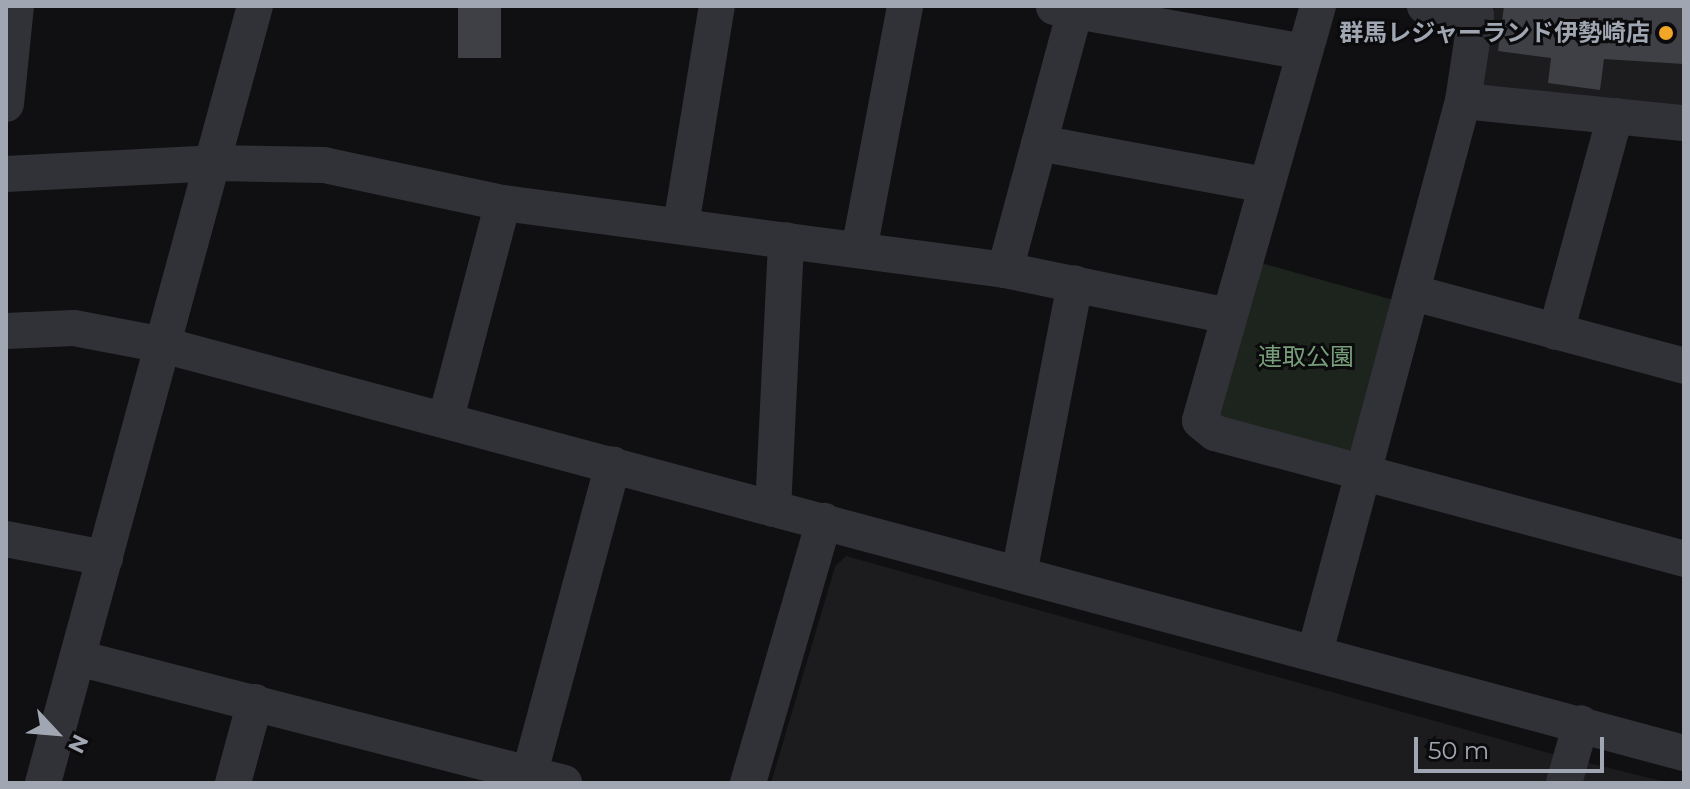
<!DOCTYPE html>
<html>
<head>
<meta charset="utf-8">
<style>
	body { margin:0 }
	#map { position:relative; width:1690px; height:789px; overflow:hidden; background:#101012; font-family:Montserrat,"Noto Sans JP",sans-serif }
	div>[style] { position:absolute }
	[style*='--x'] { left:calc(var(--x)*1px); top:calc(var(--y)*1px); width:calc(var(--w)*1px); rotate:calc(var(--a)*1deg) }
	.built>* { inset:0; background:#1c1c1f }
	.green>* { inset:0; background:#1d241d }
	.building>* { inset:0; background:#3f4045; transform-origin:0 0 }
	.minor>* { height:36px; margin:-18px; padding:0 18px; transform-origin:18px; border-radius:18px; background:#313237 }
	.dots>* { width:22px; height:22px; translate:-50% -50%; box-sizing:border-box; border:4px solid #0b0b0d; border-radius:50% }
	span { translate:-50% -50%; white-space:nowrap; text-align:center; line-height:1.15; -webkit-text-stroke:6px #0b0b0d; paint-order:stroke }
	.poi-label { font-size:24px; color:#a1a7b2; font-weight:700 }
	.right { translate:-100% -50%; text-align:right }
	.park-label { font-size:24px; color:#789e79 }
	.frame { position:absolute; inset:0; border:8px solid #a1a7b2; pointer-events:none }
	.north { position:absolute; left:16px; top:693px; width:80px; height:80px; -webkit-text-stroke:6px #0b0b0d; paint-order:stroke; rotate:116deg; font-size:22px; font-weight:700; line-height:32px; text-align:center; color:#a1a7b2 }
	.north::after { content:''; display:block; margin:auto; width:28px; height:36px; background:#a1a7b2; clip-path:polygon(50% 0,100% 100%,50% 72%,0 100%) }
	.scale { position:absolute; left:1414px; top:737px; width:190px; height:36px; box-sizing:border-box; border:4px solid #a1a7b2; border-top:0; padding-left:10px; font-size:24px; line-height:28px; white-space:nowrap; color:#a1a7b2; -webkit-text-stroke:6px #0b0b0d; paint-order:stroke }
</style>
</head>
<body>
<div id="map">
	<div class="built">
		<i style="clip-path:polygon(1489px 6px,1684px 6px,1684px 106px,1479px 93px)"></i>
		<i style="clip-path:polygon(846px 556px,1556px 755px,1548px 783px,771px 783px,835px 567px)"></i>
		<i style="clip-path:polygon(1581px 761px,1669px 783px,1575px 783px)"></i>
	</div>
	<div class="green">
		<i style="clip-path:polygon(1257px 262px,1397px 301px,1355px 453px,1222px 426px,1214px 413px)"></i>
	</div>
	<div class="building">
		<i style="left:458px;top:6px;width:43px;height:52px"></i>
		<i style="clip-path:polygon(1504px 6px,1684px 6px,1684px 64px,1604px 59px,1600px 90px,1548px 83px,1551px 58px,1498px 51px)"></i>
	</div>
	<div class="minor">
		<i style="--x:1318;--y:6;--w:431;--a:105.9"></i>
		<i style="--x:1200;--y:421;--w:19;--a:39"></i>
		<i style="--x:1215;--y:433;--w:486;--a:15"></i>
		<i style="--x:1054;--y:7;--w:254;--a:10.2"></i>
		<i style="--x:1463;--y:101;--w:222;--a:5.7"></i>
		<i style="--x:6;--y:104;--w:99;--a:-84.2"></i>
		<i style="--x:1039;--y:143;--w:231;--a:10.5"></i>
		<i style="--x:6;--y:174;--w:207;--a:-3"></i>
		<i style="--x:213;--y:163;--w:111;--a:1"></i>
		<i style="--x:324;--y:165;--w:183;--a:12"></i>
		<i style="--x:503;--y:203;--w:506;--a:7.6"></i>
		<i style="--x:1005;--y:270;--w:229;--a:11.6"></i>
		<i style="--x:681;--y:225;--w:222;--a:-80.7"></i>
		<i style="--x:859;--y:250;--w:248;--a:-79.3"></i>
		<i style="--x:1005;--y:270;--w:273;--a:-74.9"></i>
		<i style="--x:1414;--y:293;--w:280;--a:15.1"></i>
		<i style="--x:6;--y:331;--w:68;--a:-2.5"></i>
		<i style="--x:74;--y:328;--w:91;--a:10.8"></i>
		<i style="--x:163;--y:345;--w:1575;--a:15.02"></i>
		<i style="--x:1556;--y:332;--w:224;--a:-74.7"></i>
		<i style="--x:446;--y:418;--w:222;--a:-75.2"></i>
		<i style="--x:773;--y:509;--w:269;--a:-87.2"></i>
		<i style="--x:6;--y:539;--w:101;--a:10.9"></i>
		<i style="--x:1019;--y:574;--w:296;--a:-79.1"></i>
		<i style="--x:1315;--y:652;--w:571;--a:-74.97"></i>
		<i style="--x:1463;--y:101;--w:87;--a:-81.4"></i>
		<i style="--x:1476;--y:15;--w:52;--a:-170"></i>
		<i style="--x:78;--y:658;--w:502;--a:14.42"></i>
		<i style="--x:43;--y:783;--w:805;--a:-74.74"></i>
		<i style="--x:233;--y:783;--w:84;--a:-74.8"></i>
		<i style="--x:527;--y:783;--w:330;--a:-74.9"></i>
		<i style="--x:748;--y:783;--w:273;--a:-73.8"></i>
		<i style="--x:1564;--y:783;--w:62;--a:-74.2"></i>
	</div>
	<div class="dots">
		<i style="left:1666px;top:33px;background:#f1a628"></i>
	</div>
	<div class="poi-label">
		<span class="right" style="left:1650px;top:33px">群馬レジャーランド伊勢崎店</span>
	</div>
	<div class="park-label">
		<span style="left:1306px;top:357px">連取公園</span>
	</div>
	<div class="frame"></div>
	<div class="north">N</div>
	<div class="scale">50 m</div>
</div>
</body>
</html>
